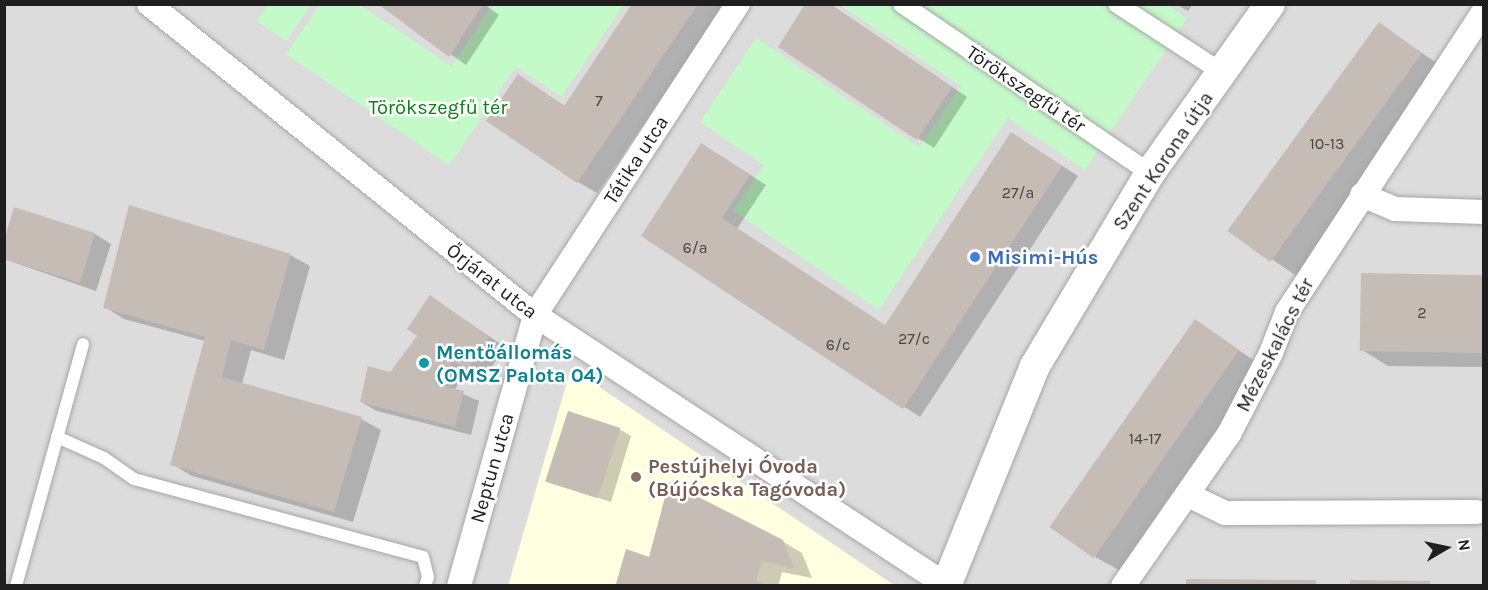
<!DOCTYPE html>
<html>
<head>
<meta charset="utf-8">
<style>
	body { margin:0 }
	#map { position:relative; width:1488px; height:590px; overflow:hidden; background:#f0ece5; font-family:Karla,sans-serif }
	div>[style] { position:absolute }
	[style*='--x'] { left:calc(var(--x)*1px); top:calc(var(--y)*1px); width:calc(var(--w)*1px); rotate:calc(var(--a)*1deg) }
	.residential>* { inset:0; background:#dddcdc; transform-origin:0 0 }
	.education>* { inset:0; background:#ffffdf }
	.park>* { inset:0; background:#c3fac7 }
	.shadow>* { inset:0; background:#0003; transform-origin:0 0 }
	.building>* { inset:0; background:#c5bcb5; transform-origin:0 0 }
	.roads { filter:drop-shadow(0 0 2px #a6a6a6) drop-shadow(0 0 2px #a6a6a6) }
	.service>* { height:12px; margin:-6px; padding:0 6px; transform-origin:6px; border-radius:6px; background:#fff }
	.pedestrian>* { height:18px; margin:-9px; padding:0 9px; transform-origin:9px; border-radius:9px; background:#fff }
	.minor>* { height:24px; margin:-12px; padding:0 12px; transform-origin:12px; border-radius:12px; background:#fff }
	.tertiary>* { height:30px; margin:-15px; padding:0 15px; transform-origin:15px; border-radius:15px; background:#fff }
	.dots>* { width:16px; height:16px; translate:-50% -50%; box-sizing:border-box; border:3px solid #fff; border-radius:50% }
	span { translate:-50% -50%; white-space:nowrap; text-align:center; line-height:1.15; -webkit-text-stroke:5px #fff; paint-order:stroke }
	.number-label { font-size:16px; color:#484644 }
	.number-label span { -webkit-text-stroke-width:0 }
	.street-label { font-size:20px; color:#1f1f1f }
	.park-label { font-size:20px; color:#0b8014 }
	.shop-label { font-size:20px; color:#366cbe; font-weight:700 }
	.left { translate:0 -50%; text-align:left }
	.culture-label { font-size:20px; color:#0d838f; font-weight:700 }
	.education-label { font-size:20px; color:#785e54; font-weight:700 }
	.frame { position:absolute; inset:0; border:6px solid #1f1f1f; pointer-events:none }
	.north { position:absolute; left:1416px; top:518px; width:60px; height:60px; -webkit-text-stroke:4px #fff; paint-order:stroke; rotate:81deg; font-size:16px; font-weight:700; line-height:24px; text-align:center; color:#1f1f1f }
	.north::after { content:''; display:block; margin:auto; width:21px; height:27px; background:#1f1f1f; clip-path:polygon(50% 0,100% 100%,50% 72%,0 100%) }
</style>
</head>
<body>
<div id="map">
	<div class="residential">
		<i style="left:5px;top:5px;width:1478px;height:580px"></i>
	</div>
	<div class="education">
		<i style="clip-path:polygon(571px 368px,894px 585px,508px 586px)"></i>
	</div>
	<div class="park">
		<i style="clip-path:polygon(1166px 4px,1187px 18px,1085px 170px,1008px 118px,879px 310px,733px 211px,764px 165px,700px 122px,756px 38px,919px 147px,961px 86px,840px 5px)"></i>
		<i style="clip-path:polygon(268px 5px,268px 4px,311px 5px,286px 41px,257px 21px)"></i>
		<i style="clip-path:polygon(320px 5px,360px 5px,451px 66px,493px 5px,624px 5px,561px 97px,516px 67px,449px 165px,286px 54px)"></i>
	</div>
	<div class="shadow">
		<i style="clip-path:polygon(380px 4px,484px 4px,499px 15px,466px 65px)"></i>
		<i style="clip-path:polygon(634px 4px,725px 4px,597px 193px,578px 182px,518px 76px,565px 106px)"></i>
		<i style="clip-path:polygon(830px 4px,967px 97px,934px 148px,918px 138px)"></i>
		<i style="clip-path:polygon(1176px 4px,1193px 4px,1188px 11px)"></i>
		<i style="left:1379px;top:24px;width:79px;height:255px;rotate:34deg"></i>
		<i style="clip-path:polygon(1012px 134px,1078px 176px,920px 417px,643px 236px,718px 154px,766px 185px,737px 229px,886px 327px)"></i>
		<i style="clip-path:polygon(15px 209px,95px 234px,111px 244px,96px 291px,4px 259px,4px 242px)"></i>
		<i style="clip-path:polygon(290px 255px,310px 266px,284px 360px,251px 350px,242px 384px,361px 419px,381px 430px,353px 522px,192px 476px,172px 464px,205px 341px,124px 319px,105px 307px)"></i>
		<i style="clip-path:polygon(1484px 276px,1484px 367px,1388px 366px,1362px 350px)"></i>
		<i style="clip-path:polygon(431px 297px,505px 347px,484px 378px,469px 370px,454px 390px,479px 401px,471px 435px,377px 411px,361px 402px,391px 374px,419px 335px)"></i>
		<i style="clip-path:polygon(1195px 321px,1261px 365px,1119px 570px,1095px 557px)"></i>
		<i style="clip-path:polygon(619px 429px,631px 436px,611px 502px,550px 482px)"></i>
		<i style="clip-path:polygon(782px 541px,802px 553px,812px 578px,782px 572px,778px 586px,618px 584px,650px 559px)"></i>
	</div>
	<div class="building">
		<i style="clip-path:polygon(378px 4px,483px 4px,449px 57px)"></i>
		<i style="clip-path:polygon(632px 4px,698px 4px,577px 183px,486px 121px,518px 74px,564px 106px)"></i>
		<i style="clip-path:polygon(805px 4px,830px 4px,952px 87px,917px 140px,778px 47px)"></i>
		<i style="left:1379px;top:22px;width:53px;height:258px;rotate:36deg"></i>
		<i style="clip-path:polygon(1011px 132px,1062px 166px,903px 409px,641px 236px,701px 143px,750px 175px,722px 218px,885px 325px)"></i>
		<i style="clip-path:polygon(129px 205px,291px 254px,264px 350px,231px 340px,222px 377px,362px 417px,334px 512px,170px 465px,205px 337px,103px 308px)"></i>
		<i style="clip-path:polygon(14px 207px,95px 233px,80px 283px,5px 259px,5px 237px)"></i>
		<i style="left:1361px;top:273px;width:123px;height:78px;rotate:1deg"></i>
		<i style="clip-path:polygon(430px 295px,489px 337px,467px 370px,453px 361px,436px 384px,464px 391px,455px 427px,360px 402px,368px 366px,390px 372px,417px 336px,407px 329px)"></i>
		<i style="left:1195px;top:319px;width:54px;height:254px;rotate:35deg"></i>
		<i style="left:568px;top:411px;width:55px;height:74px;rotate:18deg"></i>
		<i style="clip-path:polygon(669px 482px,783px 540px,794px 568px,762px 561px,756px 581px,771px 586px,616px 584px,626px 549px,649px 557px)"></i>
		<i style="clip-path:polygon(1186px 579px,1316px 580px,1316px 586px,1186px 586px)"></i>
		<i style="clip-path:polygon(1350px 580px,1430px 581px,1430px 586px,1350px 586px)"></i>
	</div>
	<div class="roads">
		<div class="service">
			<i style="--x:57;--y:437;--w:51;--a:24.1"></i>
			<i style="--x:104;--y:458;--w:37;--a:35"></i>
			<i style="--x:134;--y:479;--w:299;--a:15.1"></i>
			<i style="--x:423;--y:557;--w:21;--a:76"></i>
			<i style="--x:428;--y:577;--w:9;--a:108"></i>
			<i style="--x:16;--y:586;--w:251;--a:-74.5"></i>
		</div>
		<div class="pedestrian">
			<i style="--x:902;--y:4;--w:300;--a:34.3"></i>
			<i style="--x:1117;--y:4;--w:126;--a:33.1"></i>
		</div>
		<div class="minor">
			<i style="--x:149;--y:4;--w:496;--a:38.9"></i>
			<i style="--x:535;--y:315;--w:494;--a:33.3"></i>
			<i style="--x:1362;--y:195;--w:36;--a:23"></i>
			<i style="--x:1395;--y:209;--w:89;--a:1.9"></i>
			<i style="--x:1188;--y:495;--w:41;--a:25.9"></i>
			<i style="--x:1225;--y:513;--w:251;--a:-0.2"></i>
			<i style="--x:459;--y:586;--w:281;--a:-74.3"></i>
			<i style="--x:535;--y:315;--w:371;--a:-56.9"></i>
			<i style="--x:1123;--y:586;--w:185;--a:-55.1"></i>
			<i style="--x:1229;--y:434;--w:91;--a:-62.6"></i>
			<i style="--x:1271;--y:353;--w:44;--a:-68.7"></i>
			<i style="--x:1287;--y:312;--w:360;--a:-56.8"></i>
		</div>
		<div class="tertiary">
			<i style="--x:946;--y:586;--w:237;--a:-68"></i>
			<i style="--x:1035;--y:366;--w:225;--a:-59.2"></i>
			<i style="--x:1150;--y:173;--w:207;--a:-54.6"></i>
		</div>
	</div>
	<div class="dots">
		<i style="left:975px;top:257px;background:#3f7fe0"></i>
		<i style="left:424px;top:363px;background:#0f9aa8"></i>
		<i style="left:636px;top:477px;background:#8d6e63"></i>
	</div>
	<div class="number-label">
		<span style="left:599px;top:101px">7</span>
		<span style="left:1327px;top:144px">10-13</span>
		<span style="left:1018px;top:193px">27/a</span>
		<span style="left:695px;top:248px">6/a</span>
		<span style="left:1422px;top:313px">2</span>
		<span style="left:914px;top:339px">27/c</span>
		<span style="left:838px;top:345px">6/c</span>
		<span style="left:1145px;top:439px">14-17</span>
	</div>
	<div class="street-label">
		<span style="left:1026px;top:89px;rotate:34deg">Törökszegfű tér</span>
		<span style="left:636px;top:160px;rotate:-57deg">Tátika utca</span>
		<span style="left:1163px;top:161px;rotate:-56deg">Szent Korona útja</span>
		<span style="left:492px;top:281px;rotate:38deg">Őrjárat utca</span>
		<span style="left:1275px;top:345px;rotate:-63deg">Mézeskalács tér</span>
		<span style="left:492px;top:468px;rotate:-74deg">Neptun utca</span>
	</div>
	<div class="park-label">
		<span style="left:438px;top:107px">Törökszegfű tér</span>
	</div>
	<div class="shop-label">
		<span class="left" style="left:987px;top:257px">Misimi-Hús</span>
	</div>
	<div class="culture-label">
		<span class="left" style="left:436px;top:364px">Mentőállomás<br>(OMSZ Palota 04)</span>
	</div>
	<div class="education-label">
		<span class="left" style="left:648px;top:478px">Pestújhelyi Óvoda<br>(Bújócska Tagóvoda)</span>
	</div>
	<div class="frame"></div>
	<div class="north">N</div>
</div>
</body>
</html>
